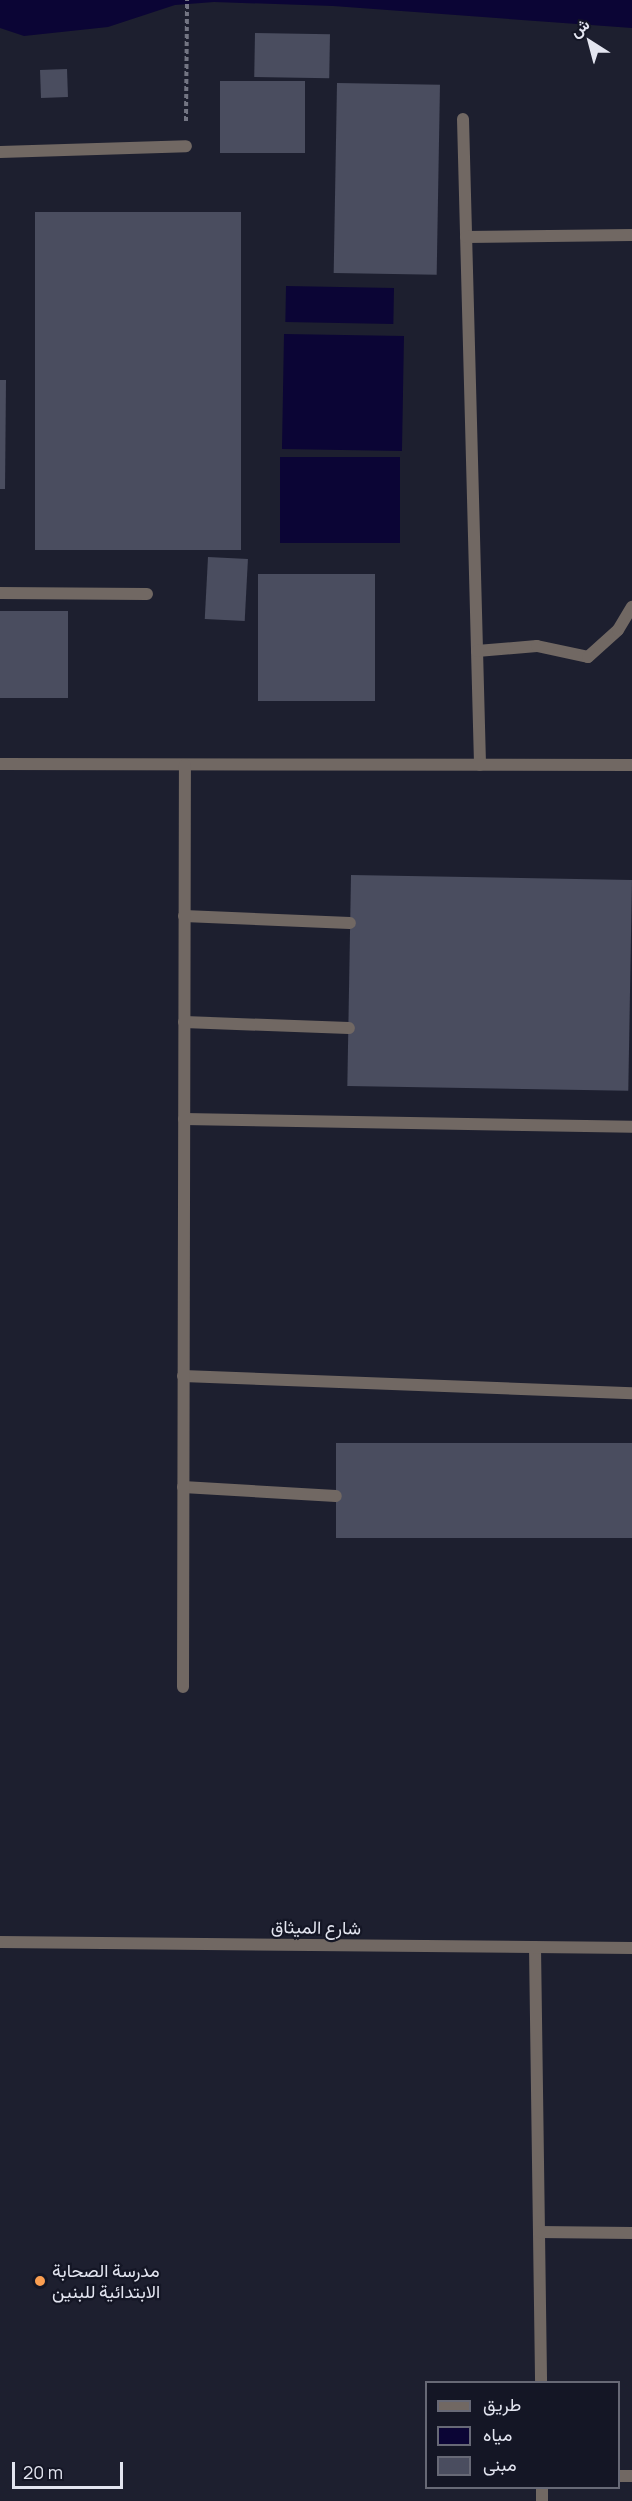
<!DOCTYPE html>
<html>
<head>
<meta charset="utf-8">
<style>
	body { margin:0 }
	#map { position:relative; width:632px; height:2501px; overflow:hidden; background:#1d1f2f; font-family:Manrope,Vazirmatn,sans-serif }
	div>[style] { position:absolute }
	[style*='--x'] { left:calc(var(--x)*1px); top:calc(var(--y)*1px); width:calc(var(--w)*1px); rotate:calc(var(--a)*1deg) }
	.water>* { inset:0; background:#0b0535; transform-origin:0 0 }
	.building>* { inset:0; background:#4a4d5f; transform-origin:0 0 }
	.path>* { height:4px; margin-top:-2px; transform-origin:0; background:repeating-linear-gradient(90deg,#737583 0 4.5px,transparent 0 7.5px) }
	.service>* { height:12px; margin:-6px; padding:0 6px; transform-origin:6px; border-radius:6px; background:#716863 }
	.minor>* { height:12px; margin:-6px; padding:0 6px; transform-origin:6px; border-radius:6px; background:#716863 }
	.tertiary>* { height:12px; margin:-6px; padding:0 6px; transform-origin:6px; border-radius:6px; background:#716863 }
	.dots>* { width:16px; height:16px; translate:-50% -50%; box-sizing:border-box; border:3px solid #141625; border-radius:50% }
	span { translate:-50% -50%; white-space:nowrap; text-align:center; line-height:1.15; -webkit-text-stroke:4.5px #141625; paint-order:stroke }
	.street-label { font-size:18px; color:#e3e5f0 }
	.poi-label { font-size:18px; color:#e3e5f0 }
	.left { translate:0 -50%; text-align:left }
	.legend { position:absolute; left:425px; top:2381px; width:195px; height:108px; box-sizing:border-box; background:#141625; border:2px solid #676976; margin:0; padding:8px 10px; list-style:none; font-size:18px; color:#e3e5f0 }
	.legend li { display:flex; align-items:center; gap:12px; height:30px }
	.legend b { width:30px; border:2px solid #676976 }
	.north { position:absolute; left:560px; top:12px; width:60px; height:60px; -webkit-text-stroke:4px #141625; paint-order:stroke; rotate:324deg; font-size:16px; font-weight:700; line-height:24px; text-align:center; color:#e3e5f0 }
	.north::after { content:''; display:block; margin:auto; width:21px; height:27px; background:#e3e5f0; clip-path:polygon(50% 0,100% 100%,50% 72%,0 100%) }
	.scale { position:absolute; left:12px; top:2462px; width:111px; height:27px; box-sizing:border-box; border:3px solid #e3e5f0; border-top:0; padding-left:8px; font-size:18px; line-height:21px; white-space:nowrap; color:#e3e5f0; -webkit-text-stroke:4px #141625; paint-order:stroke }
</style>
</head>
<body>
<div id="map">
	<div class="water">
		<i style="clip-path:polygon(0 0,632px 0,632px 28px,333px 6px,214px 2px,175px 5px,108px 27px,24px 36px,0 28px)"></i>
		<i style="left:286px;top:286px;width:108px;height:36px;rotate:1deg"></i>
		<i style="left:284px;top:334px;width:120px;height:115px;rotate:1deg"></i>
		<i style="left:280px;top:457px;width:120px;height:86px"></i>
	</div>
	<div class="building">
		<i style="left:255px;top:33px;width:75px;height:44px;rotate:1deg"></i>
		<i style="left:67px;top:69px;width:28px;height:27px;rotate:88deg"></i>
		<i style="left:220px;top:81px;width:85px;height:72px"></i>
		<i style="left:337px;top:83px;width:103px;height:190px;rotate:1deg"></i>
		<i style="left:241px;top:212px;width:338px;height:206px;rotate:90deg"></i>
		<i style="clip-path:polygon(0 380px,6px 380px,5px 489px,0 489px)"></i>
		<i style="left:208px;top:557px;width:40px;height:62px;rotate:3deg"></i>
		<i style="left:375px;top:574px;width:127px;height:117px;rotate:90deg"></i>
		<i style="left:0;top:611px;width:68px;height:87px"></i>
		<i style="left:351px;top:875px;width:281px;height:211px;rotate:1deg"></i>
		<i style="left:632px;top:1443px;width:95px;height:296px;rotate:90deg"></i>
	</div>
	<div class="path">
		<i style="--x:186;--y:121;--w:121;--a:-89.5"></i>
	</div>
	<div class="service">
		<i style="--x:184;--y:916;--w:166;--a:2.4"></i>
		<i style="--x:184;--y:1022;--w:165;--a:2.1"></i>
		<i style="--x:183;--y:1487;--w:153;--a:3.4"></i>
	</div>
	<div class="minor">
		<i style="--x:463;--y:119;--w:646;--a:88.49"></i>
		<i style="--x:0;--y:152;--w:186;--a:-1.8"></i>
		<i style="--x:466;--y:237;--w:166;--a:-0.7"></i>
		<i style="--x:0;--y:593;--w:147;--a:0.4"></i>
		<i style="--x:477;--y:651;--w:60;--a:-4.8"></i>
		<i style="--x:537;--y:646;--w:52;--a:12.2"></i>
		<i style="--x:588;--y:657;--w:40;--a:-42"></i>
		<i style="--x:618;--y:630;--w:27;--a:-59"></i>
		<i style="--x:0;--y:764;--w:632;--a:0.09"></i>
		<i style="--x:184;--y:1119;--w:448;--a:1"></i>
		<i style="--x:183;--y:1376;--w:449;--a:2.2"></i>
		<i style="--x:183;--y:1687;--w:922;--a:-89.88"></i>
		<i style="--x:535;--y:1947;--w:435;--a:89.2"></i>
		<i style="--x:539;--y:2232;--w:93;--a:0.6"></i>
		<i style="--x:618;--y:2476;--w:14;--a:0"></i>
		<i style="--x:542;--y:2501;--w:13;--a:-90"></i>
	</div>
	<div class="tertiary">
		<i style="--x:0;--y:1942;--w:632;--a:0.54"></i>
	</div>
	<div class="dots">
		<i style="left:40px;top:2281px;background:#fb9e51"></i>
	</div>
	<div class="street-label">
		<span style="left:316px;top:1927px;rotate:1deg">شارع الميثاق</span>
	</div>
	<div class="poi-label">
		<span class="left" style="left:52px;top:2281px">مدرسة الصحابة<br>الابتدائية للبنين</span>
	</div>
	<ul class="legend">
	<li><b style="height:8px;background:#716863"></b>طريق</li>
	<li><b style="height:16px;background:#0b0535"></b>مياه</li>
	<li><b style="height:16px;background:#4a4d5f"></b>مبنى</li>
	</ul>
	<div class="north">ش</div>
	<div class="scale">20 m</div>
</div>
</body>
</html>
